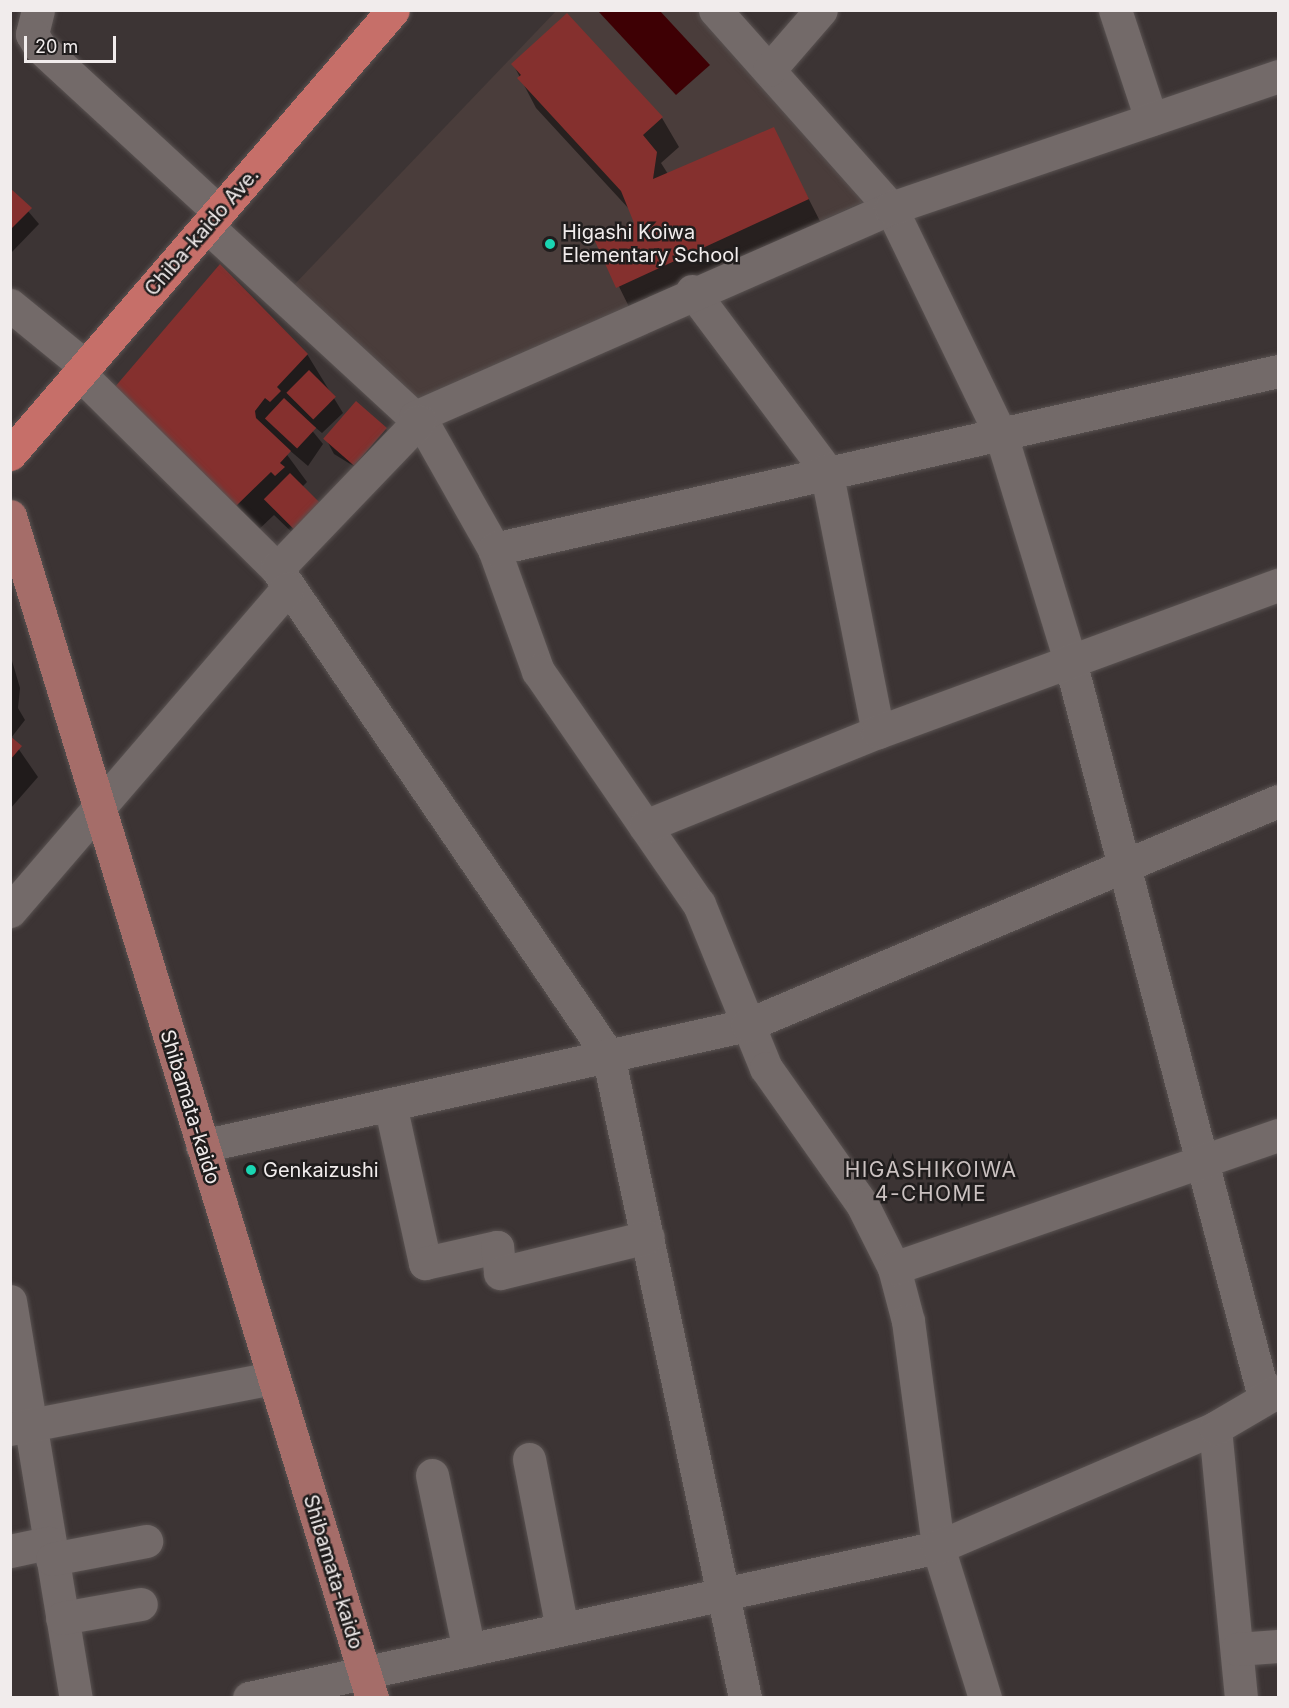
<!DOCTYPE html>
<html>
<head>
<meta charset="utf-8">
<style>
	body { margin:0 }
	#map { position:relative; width:1289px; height:1708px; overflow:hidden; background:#3c3434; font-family:Inter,sans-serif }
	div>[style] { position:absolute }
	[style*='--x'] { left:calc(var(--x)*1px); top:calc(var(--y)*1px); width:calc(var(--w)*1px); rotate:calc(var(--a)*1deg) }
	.built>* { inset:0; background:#4a3d3b }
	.water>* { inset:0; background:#3e0004 }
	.shadow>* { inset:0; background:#0007 }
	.building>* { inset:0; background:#85302e; transform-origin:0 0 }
	.roads { filter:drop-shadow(0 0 2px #595251) drop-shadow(0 0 2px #595251) }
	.minor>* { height:33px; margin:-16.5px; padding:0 16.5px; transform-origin:16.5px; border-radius:16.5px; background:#736a69 }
	.major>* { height:33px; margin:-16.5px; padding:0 16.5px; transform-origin:16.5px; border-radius:16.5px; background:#a56d69 }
	.highway>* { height:33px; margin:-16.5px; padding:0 16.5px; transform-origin:16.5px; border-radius:16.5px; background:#c66f69 }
	.dots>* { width:16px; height:16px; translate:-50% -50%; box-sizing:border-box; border:3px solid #201d1d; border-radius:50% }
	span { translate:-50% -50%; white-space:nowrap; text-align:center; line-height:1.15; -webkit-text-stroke:5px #201d1d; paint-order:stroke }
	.street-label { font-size:20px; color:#f1ecec }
	.poi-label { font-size:20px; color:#f1ecec }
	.left { translate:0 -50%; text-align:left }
	.neighbourhood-label { font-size:21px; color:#cac1c0; letter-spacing:1.5px }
	.frame { position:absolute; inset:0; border:12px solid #f1ecec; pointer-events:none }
	.scale { position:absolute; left:24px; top:36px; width:92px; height:27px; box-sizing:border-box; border:3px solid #f1ecec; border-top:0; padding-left:8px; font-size:18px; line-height:21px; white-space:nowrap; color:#f1ecec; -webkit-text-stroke:4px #201d1d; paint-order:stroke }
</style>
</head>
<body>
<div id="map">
	<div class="built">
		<i style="clip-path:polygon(556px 11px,698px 11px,862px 190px,861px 203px,422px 399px,408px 394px,293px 286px)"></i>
	</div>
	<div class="water">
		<i style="clip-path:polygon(598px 11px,660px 11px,710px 65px,676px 95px)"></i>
	</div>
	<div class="shadow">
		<i style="clip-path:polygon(513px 64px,662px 118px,679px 147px,661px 163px,668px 174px,773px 129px,824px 229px,634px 317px,596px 240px,636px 223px,630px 210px,536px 108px)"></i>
		<i style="clip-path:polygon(10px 190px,39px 224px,10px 254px)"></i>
		<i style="clip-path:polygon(307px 354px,343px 413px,322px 433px,297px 412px,323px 444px,308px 466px,274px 437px,307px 482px,302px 487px,304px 544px,274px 515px,252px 536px,132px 418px)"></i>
		<i style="clip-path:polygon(386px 429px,395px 444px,368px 475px,334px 454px,326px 439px)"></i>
		<i style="clip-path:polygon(10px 654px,20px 688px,18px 708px,25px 720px,11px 738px,38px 777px,10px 809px)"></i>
	</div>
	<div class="building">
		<i style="clip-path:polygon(567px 13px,663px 117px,643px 135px,657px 152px,653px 179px,774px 127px,809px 199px,616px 288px,594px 239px,634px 223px,621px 191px,517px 78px,521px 75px,511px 64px)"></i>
		<i style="clip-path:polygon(10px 188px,32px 208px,10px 230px)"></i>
		<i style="clip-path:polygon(220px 264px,308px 354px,277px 387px,281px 391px,270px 402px,265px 398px,255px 411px,256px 418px,291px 451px,280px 463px,285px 467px,275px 476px,271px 472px,234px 508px,114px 388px)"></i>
		<i style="left:309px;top:370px;width:38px;height:32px;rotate:45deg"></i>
		<i style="left:284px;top:398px;width:44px;height:28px;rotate:43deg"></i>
		<i style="left:356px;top:401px;width:41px;height:50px;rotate:41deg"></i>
		<i style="left:290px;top:473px;width:44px;height:37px;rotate:45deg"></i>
		<i style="clip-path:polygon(10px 736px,22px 746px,10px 760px)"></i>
	</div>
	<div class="roads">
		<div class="minor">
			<i style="--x:38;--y:10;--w:25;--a:104"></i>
			<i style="--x:32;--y:34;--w:14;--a:60"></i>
			<i style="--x:39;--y:46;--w:245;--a:42.7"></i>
			<i style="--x:715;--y:10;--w:265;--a:48.4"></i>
			<i style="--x:891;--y:208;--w:255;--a:64.2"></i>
			<i style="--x:1002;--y:438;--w:233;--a:73"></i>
			<i style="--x:1070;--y:661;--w:761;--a:75.23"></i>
			<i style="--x:1115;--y:10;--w:115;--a:71.7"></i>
			<i style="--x:769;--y:70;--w:79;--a:-49.1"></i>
			<i style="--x:207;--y:226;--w:297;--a:42.7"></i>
			<i style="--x:425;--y:427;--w:140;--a:60.5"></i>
			<i style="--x:494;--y:549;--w:130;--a:70.2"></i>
			<i style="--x:538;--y:671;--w:283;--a:55.4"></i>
			<i style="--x:699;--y:904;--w:177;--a:67.8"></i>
			<i style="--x:766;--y:1068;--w:166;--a:54.8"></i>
			<i style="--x:862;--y:1204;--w:72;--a:63.4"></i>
			<i style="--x:894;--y:1268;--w:55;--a:75.2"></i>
			<i style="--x:908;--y:1321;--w:228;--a:82.4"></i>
			<i style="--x:938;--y:1547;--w:158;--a:72.7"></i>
			<i style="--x:692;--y:291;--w:224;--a:53.2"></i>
			<i style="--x:826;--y:470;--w:267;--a:78.8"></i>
			<i style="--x:10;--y:305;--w:98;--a:39.2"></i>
			<i style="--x:80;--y:374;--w:277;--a:44.7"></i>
			<i style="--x:277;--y:569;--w:588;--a:55.74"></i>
			<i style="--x:608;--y:1055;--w:657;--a:77.97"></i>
			<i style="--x:415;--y:417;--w:520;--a:-23.71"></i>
			<i style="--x:891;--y:208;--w:409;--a:-18.8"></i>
			<i style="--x:494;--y:549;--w:804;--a:-12.79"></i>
			<i style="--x:277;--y:569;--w:205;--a:-46.2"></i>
			<i style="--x:645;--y:826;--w:251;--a:-22"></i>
			<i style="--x:878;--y:732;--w:426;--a:-20.2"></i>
			<i style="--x:10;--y:911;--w:425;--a:-49.3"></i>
			<i style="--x:390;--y:1104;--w:163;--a:77.6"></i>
			<i style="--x:425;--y:1263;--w:74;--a:-12.5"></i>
			<i style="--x:497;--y:1247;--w:26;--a:83"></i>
			<i style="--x:500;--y:1273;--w:152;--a:-13.7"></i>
			<i style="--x:202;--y:1146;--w:558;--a:-12.52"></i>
			<i style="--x:747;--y:1025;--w:576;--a:-22.87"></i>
			<i style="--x:894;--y:1268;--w:406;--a:-19.1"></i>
			<i style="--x:10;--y:1301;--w:402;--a:80.6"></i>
			<i style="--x:1215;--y:1428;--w:271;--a:84.5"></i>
			<i style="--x:10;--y:1429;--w:268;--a:-11"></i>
			<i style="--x:529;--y:1459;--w:173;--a:79"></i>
			<i style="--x:432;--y:1475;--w:179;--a:78.1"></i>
			<i style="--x:10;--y:1551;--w:40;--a:-12"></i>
			<i style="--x:52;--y:1559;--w:96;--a:-10.8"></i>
			<i style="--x:62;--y:1618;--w:80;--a:-10"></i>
			<i style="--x:1237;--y:1649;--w:41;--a:-4.2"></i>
			<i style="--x:249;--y:1698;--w:705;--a:-12.36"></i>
			<i style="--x:938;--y:1547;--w:301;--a:-23.2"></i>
			<i style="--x:1215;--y:1428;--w:73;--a:-30.4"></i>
		</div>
		<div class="major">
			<i style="--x:10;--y:516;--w:1236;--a:72.97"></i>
		</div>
		<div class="highway">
			<i style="--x:10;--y:454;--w:586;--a:-49.22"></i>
		</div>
	</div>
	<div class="dots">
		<i style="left:550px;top:244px;background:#1ad5b2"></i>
		<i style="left:251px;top:1170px;background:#1ad5b2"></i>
	</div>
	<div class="street-label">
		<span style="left:202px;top:232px;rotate:-49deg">Chiba-kaido Ave.</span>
		<span style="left:190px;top:1107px;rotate:73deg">Shibamata-kaido</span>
		<span style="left:333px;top:1572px;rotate:73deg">Shibamata-kaido</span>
	</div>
	<div class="poi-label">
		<span class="left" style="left:562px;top:244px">Higashi Koiwa<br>Elementary School</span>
		<span class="left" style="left:263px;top:1170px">Genkaizushi</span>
	</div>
	<div class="neighbourhood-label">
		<span style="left:931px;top:1182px">HIGASHIKOIWA<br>4-CHOME</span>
	</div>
	<div class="frame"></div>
	<div class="scale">20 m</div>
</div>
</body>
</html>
